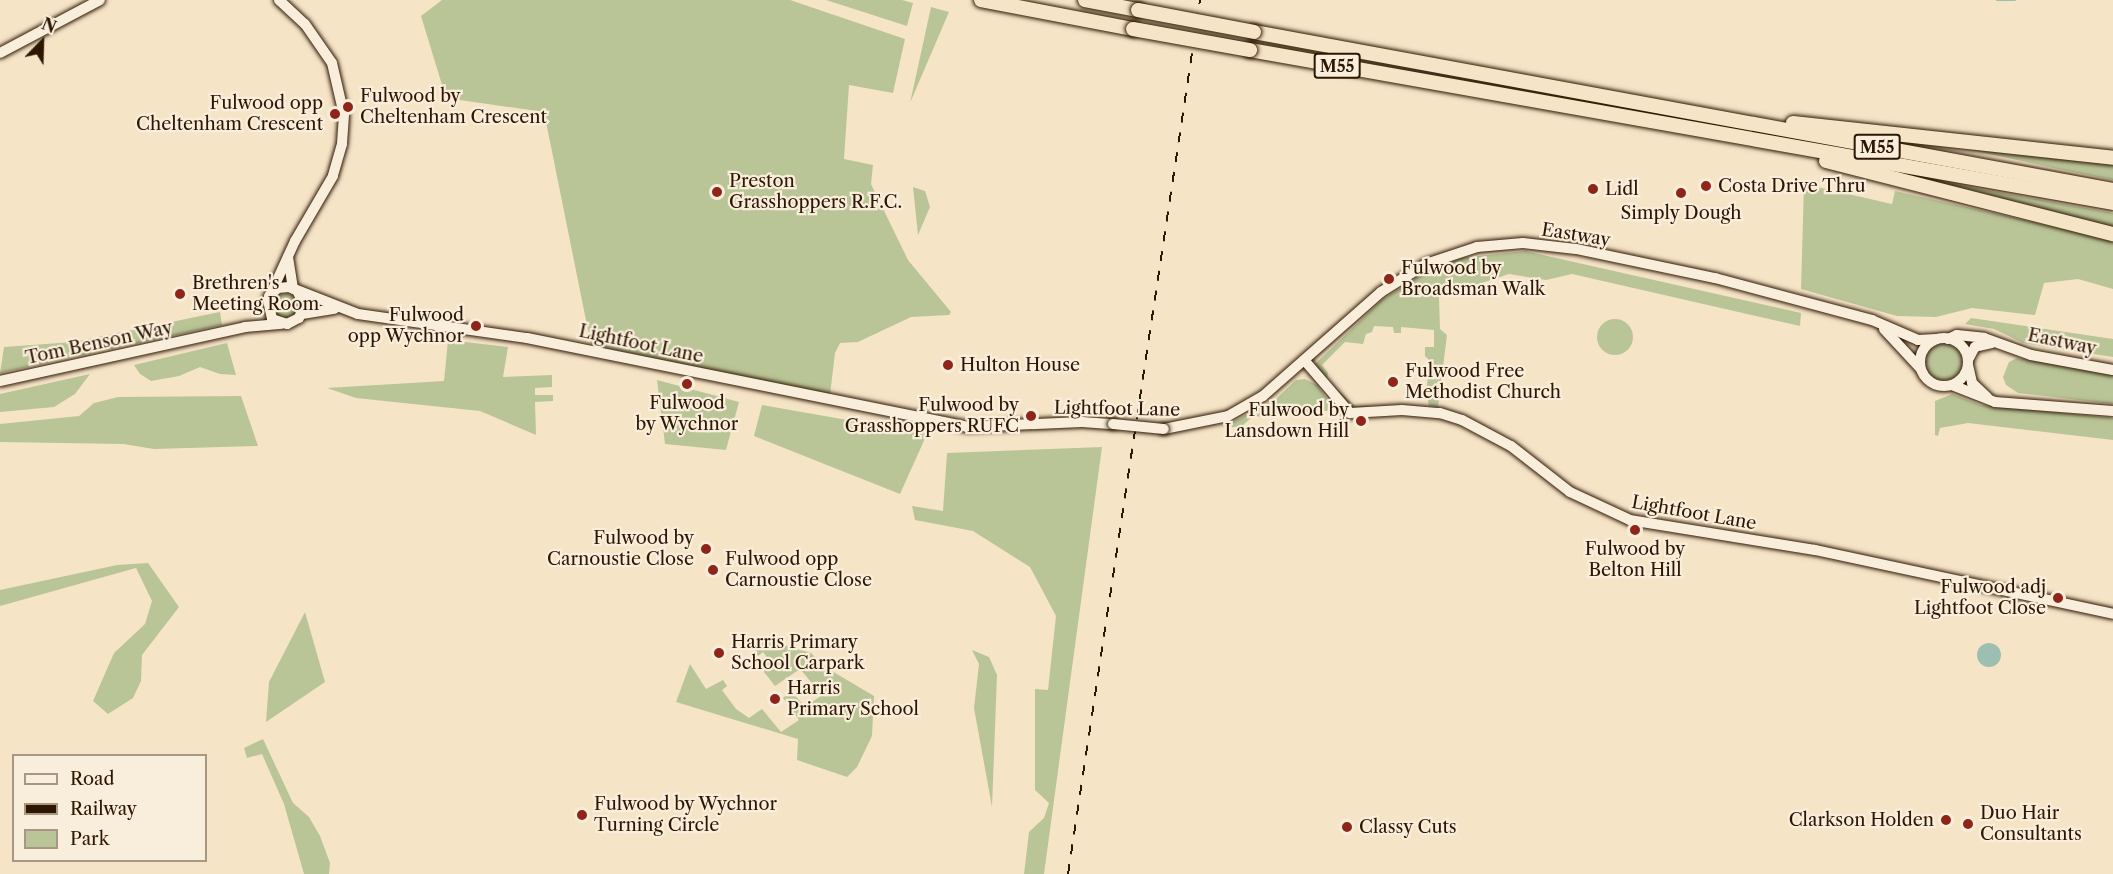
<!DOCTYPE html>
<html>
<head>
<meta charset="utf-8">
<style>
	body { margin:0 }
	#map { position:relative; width:2113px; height:874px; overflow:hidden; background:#f6e4c7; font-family:"Libre Caslon Text",serif }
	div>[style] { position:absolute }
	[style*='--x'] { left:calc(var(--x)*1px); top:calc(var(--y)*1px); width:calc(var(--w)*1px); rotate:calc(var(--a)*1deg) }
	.green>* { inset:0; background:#bac597 }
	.round { border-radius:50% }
	.water>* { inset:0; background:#9dbfb1 }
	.stream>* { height:2px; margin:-1px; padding:0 1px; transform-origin:1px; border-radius:1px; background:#9dbfb1 }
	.roads { filter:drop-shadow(0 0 2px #2d1702) drop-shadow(0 0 2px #2d1702) }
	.secondary>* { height:10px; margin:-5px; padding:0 5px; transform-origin:5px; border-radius:5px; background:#f9eddb }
	.secondary>.ring { margin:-5px; padding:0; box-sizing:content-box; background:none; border:10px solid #f9eddb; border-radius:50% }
	.highway>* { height:14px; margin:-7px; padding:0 7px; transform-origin:7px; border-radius:7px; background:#f6e4c7 }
	.rail>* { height:2px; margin-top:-1px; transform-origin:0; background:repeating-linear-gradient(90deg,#2d1702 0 10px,transparent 0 20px) }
	.bridges { filter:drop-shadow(0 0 2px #2d1702) drop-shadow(0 0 2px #2d1702) }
	.secondary-bridge>* { height:10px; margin:-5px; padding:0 5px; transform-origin:5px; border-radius:5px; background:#f9eddb }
	.highway-bridge>* { height:14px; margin:-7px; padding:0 7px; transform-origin:7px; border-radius:7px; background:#f6e4c7 }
	.dots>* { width:16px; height:16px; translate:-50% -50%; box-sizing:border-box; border:3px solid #f9eddb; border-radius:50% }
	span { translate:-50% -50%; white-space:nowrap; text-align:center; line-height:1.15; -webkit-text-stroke:4.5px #f9eddb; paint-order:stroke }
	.shield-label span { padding:2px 4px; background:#f9eddb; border:2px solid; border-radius:4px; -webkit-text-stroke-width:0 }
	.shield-label { font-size:16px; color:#2d1702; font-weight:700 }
	.poi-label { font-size:18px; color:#2d1702 }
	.left { translate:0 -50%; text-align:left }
	.right { translate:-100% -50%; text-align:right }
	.street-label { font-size:18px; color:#2d1702 }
	.legend { position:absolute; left:12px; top:754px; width:195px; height:108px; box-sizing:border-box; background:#f9eddb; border:2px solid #a79784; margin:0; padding:8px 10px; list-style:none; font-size:18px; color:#2d1702 }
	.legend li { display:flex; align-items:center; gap:12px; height:30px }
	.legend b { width:30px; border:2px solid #a79784 }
	.north { position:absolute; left:12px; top:12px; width:60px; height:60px; -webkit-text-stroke:4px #f9eddb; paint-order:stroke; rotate:23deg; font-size:16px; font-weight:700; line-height:24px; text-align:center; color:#2d1702 }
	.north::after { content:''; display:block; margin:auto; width:21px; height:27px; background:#2d1702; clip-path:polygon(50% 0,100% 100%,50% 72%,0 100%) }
</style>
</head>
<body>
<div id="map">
	<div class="green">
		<i style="clip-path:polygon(442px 0,790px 0,905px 39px,893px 93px,849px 85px,844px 159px,873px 165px,871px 184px,908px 260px,951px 312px,949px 315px,911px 317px,858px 342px,840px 343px,835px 353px,830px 395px,591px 345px,544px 112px,446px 98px,421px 16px)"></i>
		<i style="clip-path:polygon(826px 0,902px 0,913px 3px,907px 26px)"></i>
		<i style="clip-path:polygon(931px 7px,949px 12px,910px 103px)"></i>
		<i style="clip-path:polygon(1958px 147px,2113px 161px,2113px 180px,2058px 169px)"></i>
		<i style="clip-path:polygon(1909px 176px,2113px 213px,2113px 230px)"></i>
		<i style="clip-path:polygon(1804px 184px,1892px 204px,1895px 191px,2099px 237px,2113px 242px,2113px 289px,2078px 279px,2044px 283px,2035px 315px,1972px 308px,1936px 317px,1897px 316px,1801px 289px)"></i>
		<i style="clip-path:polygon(913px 187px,925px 191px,930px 207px,918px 235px)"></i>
		<i style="clip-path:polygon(1525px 251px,1801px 313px,1800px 326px,1572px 274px,1546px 280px,1509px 274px,1439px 297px,1440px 329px,1447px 335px,1438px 407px,1429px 406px,1426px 392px,1430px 361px,1425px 356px,1425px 347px,1434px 347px,1434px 330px,1401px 327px,1401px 333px,1394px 333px,1393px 327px,1374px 326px,1372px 332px,1366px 334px,1363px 344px,1345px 342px,1322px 365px,1328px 373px,1327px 380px,1355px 406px,1420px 407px,1353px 408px,1339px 398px,1314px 365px,1382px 300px,1415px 279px,1460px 258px)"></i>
		<i class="round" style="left:274px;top:294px;width:24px;height:24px"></i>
		<i style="clip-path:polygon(220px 312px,222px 325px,0 373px,4px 347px,73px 342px)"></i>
		<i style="clip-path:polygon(1971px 318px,2113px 339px,2113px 357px,2023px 343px,1994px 329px,1965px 324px)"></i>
		<i class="round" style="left:1597px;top:319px;width:36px;height:36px"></i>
		<i style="clip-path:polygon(448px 340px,508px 347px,503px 377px,552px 375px,552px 387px,535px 388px,535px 395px,553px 395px,553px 401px,535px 402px,536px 435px,480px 411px,356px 398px,327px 388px,444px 381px)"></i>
		<i style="clip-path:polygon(227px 343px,236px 375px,220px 374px,200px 367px,179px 376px,151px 381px,140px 374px,134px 365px)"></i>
		<i class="round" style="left:1926px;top:344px;width:36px;height:36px"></i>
		<i style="clip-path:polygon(2017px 358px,2113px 374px,2113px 404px,2018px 393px,2006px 385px,2003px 377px,2009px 362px)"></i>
		<i style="clip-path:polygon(90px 374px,75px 394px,54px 407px,0 412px,0 394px)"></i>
		<i style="clip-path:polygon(1305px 379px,1317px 385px,1335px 410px,1252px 417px,1241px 427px,1232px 427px,1231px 423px,1277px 398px,1296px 380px)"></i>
		<i style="clip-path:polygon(657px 380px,739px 402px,726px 450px,665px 444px)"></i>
		<i style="clip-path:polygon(1952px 394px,1981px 405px,2113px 418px,2113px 440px,1968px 423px,1940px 428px,1938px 436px,1935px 435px,1935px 401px)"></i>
		<i style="clip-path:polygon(241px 396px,258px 446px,154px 449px,123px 444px,0 442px,0 424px,79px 416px,94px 403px,118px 397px)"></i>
		<i style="clip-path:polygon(762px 405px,927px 434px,900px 494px,754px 436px)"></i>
		<i style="clip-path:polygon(1102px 447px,1044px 874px,1024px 874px,1029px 832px,1044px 818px,1049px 803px,1035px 790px,1035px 689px,1048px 690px,1056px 616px,1030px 567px,973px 531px,915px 520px,912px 506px,943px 511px,947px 453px)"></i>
		<i style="clip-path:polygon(148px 563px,179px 607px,142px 655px,141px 681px,133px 698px,108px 714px,93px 701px,114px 653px,145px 624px,152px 601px,136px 568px,0 606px,0 590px,117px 565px)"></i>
		<i style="clip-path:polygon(305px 612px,325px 682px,266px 722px,269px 682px)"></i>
		<i style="clip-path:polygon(761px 638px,811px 653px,825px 667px,874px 696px,872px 736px,857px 767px,847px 777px,797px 760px,798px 739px,676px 702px,690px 664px,706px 689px,723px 680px,727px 686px,722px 690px,736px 709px,749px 718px,762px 709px,781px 732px,799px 720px,783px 698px,791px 691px,805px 707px,822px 695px,800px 669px,775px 686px,757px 663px,767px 657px,763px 652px,758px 656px,755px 651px,763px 641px)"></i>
		<i style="clip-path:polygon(972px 650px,989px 657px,997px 675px,992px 807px,974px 708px,979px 664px)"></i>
		<i style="clip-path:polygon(263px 739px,293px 803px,309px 817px,320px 836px,330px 863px,329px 874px,304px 874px,284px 804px,262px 754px,247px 758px,244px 748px)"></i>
	</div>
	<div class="water">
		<i class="round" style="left:1977px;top:643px;width:24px;height:24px"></i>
	</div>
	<div class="stream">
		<i style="--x:1997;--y:0;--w:18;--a:0"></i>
	</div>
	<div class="roads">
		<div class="secondary">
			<i style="--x:279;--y:0;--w:35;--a:43"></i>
			<i style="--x:305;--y:24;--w:47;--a:55.3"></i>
			<i style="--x:332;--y:63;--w:53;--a:77"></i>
			<i style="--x:344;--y:115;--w:29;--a:94"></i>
			<i style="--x:342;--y:144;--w:33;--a:106"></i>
			<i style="--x:333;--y:176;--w:75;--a:120.3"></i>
			<i style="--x:295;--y:241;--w:65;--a:114.6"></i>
			<i style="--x:268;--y:300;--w:19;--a:78"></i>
			<i style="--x:272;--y:319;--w:16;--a:18"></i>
			<i style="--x:287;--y:324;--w:13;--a:-27"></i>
			<i style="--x:299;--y:318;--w:15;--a:-70"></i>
			<i style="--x:304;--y:304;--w:15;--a:-118"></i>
			<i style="--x:0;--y:53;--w:113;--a:-27.9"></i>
			<i style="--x:288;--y:257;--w:32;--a:81"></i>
			<i style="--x:269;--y:296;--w:12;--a:-42"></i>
			<i style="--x:278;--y:288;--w:11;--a:-5"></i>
			<i style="--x:289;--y:287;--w:74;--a:21.4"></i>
			<i style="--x:358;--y:314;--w:171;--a:8.1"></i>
			<i style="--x:527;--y:338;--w:449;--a:11.4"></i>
			<i style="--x:967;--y:427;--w:115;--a:-2.5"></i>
			<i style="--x:1082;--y:422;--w:31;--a:4"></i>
			<i style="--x:302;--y:314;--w:33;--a:-9"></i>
			<i style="--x:1884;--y:329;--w:53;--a:47.3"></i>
			<i class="ring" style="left:1920px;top:338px;width:38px;height:38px"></i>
			<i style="--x:1948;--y:339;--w:10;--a:-24"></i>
			<i style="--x:1957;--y:335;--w:27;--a:6"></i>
			<i style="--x:1984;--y:338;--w:50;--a:19.9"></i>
			<i style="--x:2031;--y:355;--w:83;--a:10.4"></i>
			<i style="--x:1968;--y:360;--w:15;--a:-62"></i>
			<i style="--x:1975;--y:347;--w:17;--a:-13"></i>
			<i style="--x:1305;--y:361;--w:69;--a:49.1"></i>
			<i style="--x:1350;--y:413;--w:52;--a:-3.3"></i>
			<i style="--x:1402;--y:410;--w:38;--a:5"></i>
			<i style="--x:1440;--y:413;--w:23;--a:18"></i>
			<i style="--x:1462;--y:420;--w:55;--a:28"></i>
			<i style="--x:1511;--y:446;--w:75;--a:37.9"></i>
			<i style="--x:1570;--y:492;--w:66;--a:25"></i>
			<i style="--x:1630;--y:520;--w:187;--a:9.2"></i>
			<i style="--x:1815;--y:550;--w:305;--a:12.1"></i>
			<i style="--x:1968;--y:365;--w:18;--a:77"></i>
			<i style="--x:1972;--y:383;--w:21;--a:43"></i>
			<i style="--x:0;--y:381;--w:251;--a:-12.4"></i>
			<i style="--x:245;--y:327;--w:37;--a:-5"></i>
			<i style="--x:1952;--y:385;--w:46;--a:21.6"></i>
			<i style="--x:1995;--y:402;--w:118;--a:4.4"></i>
			<i style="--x:1164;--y:429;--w:65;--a:-11.5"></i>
			<i style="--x:1228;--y:416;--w:40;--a:-29.7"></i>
			<i style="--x:1263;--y:396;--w:157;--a:-41.4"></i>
			<i style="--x:1381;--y:292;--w:53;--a:-31.9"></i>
			<i style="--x:1426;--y:264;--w:54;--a:-18.4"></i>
			<i style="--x:1477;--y:247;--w:46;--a:-5"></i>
			<i style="--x:1523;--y:243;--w:53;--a:6.5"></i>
			<i style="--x:1576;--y:249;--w:142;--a:11.8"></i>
			<i style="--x:1715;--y:278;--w:163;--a:15"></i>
			<i style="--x:1872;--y:320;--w:50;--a:23.5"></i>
			<i style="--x:1918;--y:340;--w:18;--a:-3"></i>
		</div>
		<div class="highway">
			<i style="--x:981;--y:0;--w:155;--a:10.8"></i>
			<i style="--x:1085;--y:0;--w:54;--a:10.7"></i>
			<i style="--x:1254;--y:32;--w:873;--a:10.42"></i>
			<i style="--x:1250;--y:50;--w:876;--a:10.05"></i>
			<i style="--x:1793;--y:123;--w:322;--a:6.2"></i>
			<i style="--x:1826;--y:161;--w:296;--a:14.3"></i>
		</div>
	</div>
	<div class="rail">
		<i style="--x:1068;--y:874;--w:884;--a:-81.41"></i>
	</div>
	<div class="bridges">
		<div class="secondary-bridge">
			<i style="--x:1113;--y:424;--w:51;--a:5.6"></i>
		</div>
		<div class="highway-bridge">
			<i style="--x:1138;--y:10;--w:118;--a:10.7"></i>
			<i style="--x:1133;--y:29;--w:119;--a:10.2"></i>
		</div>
	</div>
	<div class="dots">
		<i style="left:348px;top:107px;background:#8f2418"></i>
		<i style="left:335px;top:114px;background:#8f2418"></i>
		<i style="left:1706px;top:186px;background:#8f2418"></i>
		<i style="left:1593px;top:189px;background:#8f2418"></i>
		<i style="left:717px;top:192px;background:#8f2418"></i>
		<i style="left:1681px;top:193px;background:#8f2418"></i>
		<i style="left:1389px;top:279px;background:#8f2418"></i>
		<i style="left:180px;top:294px;background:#8f2418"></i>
		<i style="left:476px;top:326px;background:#8f2418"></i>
		<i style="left:948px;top:365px;background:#8f2418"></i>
		<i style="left:1393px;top:382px;background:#8f2418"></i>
		<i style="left:687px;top:384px;background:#8f2418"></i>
		<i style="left:1031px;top:416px;background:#8f2418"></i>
		<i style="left:1361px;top:421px;background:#8f2418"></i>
		<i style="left:1635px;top:530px;background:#8f2418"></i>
		<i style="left:706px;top:549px;background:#8f2418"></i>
		<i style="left:713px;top:570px;background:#8f2418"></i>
		<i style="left:2058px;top:598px;background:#8f2418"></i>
		<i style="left:719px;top:653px;background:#8f2418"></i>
		<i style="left:775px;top:699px;background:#8f2418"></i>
		<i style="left:582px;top:815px;background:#8f2418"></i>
		<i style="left:1946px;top:820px;background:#8f2418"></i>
		<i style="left:1968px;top:824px;background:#8f2418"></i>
		<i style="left:1347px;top:827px;background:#8f2418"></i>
	</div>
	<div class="shield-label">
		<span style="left:1337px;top:66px">M55</span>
		<span style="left:1877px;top:147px">M55</span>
	</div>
	<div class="poi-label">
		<span class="left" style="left:360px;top:107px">Fulwood by<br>Cheltenham Crescent</span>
		<span class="right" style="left:323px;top:114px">Fulwood opp<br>Cheltenham Crescent</span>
		<span class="left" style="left:729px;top:192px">Preston<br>Grasshoppers R.F.C.</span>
		<span class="left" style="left:1718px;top:186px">Costa Drive Thru</span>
		<span class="left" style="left:1605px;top:189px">Lidl</span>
		<span style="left:1681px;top:213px">Simply Dough</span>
		<span class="left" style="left:1401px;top:279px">Fulwood by<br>Broadsman Walk</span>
		<span class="left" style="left:192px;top:294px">Brethren's<br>Meeting Room</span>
		<span class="right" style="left:464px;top:326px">Fulwood<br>opp Wychnor</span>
		<span class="left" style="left:960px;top:365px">Hulton House</span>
		<span class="left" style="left:1405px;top:382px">Fulwood Free<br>Methodist Church</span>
		<span style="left:687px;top:414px">Fulwood<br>by Wychnor</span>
		<span class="right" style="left:1019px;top:416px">Fulwood by<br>Grasshoppers RUFC</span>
		<span class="right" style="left:1349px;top:421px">Fulwood by<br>Lansdown Hill</span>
		<span class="right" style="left:694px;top:549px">Fulwood by<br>Carnoustie Close</span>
		<span style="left:1635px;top:560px">Fulwood by<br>Belton Hill</span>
		<span class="left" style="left:725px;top:570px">Fulwood opp<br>Carnoustie Close</span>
		<span class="right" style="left:2046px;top:598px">Fulwood adj<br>Lightfoot Close</span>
		<span class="left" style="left:731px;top:653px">Harris Primary<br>School Carpark</span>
		<span class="left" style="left:787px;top:699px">Harris<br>Primary School</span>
		<span class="left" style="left:594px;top:815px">Fulwood by Wychnor<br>Turning Circle</span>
		<span class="left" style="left:1980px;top:824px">Duo Hair<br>Consultants</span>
		<span class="right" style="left:1934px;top:820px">Clarkson Holden</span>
		<span class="left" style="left:1359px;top:827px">Classy Cuts</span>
	</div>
	<div class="street-label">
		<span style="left:1576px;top:235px;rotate:9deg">Eastway</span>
		<span style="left:2062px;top:342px;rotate:12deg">Eastway</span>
		<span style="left:99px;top:343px;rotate:-12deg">Tom Benson Way</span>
		<span style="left:641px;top:344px;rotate:12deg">Lightfoot Lane</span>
		<span style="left:1117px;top:409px;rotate:1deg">Lightfoot Lane</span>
		<span style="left:1694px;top:513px;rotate:10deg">Lightfoot Lane</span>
	</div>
	<ul class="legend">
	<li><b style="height:8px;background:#f9eddb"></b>Road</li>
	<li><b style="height:8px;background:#2d1702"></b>Railway</li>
	<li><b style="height:16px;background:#bac597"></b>Park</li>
	</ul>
	<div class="north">N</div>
</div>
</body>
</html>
